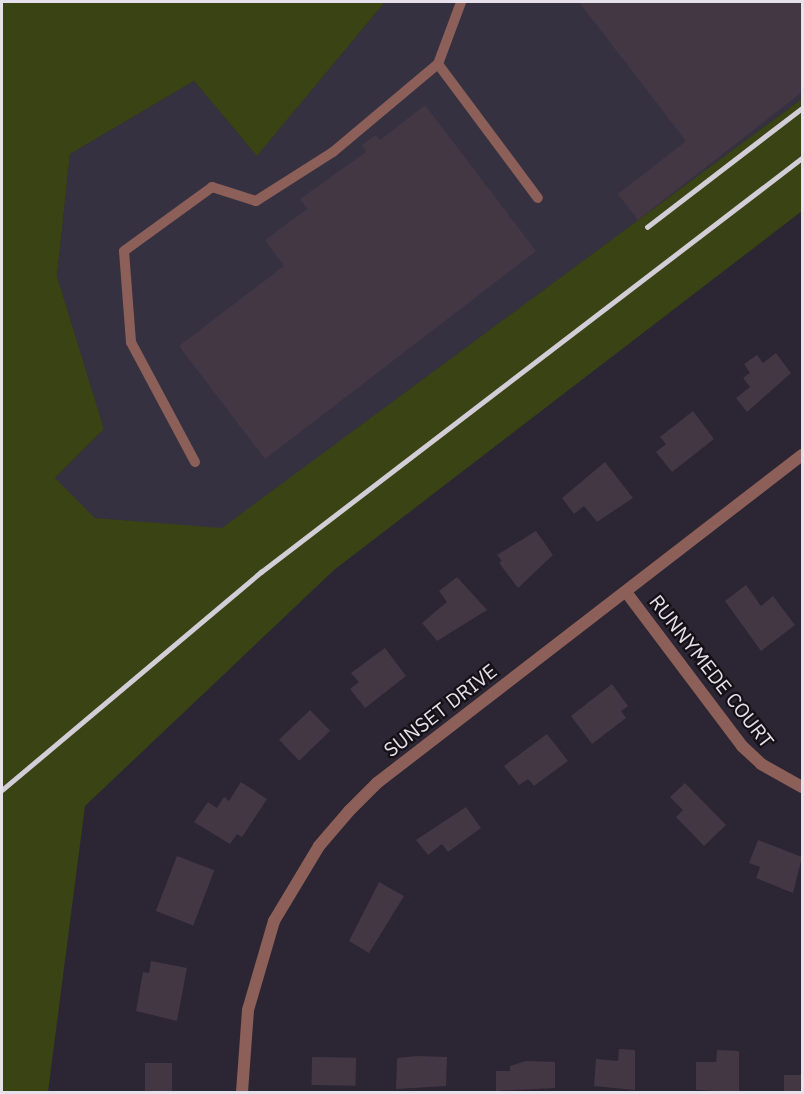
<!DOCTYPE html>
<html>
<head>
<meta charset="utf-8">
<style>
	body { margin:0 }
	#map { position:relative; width:804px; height:1094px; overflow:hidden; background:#2c2533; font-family:"IBM Plex Sans",sans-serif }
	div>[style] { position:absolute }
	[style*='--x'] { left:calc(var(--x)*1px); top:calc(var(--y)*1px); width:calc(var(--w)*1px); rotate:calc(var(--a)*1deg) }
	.commercial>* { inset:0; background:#353141 }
	.green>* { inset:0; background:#3a4314 }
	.building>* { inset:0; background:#433744; transform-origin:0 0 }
	.lane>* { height:10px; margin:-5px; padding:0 5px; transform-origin:5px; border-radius:5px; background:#8c6058 }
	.street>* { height:12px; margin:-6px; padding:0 6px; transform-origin:6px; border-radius:6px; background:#8c6058 }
	.rail>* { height:4.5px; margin:-2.25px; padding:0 2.25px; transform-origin:2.25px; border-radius:2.25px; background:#d2cdd7 }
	span { translate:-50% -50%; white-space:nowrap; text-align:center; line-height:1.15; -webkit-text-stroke:4.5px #131016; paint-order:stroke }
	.street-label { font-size:20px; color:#e5e0ea }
	.frame { position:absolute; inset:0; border:3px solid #e5e0ea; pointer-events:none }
</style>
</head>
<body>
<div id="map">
	<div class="commercial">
		<i style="clip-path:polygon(385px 2px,802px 2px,802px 99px,222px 529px,95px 518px,55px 478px,104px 429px,57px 276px,70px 154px,194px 81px,257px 156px)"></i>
	</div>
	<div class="green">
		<i style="clip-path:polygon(2px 2px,385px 2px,257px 156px,194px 81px,70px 154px,57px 276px,104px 429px,55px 478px,95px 518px,222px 528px,802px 99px,802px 211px,334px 570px,85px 806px,48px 1092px,2px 1092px)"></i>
	</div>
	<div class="building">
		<i style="clip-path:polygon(579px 2px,802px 2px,802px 92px,638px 220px,618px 194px,686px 141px)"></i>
		<i style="clip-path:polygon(425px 105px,536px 251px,265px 459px,179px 346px,284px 266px,265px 240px,307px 209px,300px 199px,366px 152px,362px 145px,376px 135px,380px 140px)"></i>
		<i style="clip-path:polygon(776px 353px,791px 373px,747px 412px,736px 398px,750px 387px,743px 378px,750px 373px,744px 364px,757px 355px,763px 363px)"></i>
		<i style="clip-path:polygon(693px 411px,714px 439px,672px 472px,656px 452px,666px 444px,660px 437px)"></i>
		<i style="clip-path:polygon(605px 462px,633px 498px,597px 522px,584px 506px,574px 514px,562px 498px)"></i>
		<i style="clip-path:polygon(536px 531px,553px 555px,518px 588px,499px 563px,502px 561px,497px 555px)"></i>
		<i style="clip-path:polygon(457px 577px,487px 610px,437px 641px,422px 623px,447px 602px,439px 591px)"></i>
		<i style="clip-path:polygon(746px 585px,761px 606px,773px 596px,795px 625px,761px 651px,725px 601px)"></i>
		<i style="clip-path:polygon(385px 648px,406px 676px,365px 708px,350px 689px,359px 682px,351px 673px)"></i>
		<i style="clip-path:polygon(612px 684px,628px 706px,621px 711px,626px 718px,592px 744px,571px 716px)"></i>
		<i style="left:310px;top:710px;width:29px;height:43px;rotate:46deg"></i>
		<i style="clip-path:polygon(547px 734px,568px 761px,534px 786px,528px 779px,519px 785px,504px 766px)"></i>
		<i style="clip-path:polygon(241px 782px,267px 799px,242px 837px,237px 834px,230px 844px,194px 822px,208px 802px,217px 808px,224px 797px,229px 801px)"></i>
		<i style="clip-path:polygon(685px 783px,726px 825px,704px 846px,676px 817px,683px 810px,670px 797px)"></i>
		<i style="clip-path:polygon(466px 807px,481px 828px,448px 852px,442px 844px,428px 855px,416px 840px)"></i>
		<i style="clip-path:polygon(758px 840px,802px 857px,793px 893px,756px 878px,760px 867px,749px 863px)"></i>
		<i style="left:177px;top:856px;width:40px;height:59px;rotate:21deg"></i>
		<i style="clip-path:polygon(379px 882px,404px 896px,369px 953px,349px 941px)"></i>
		<i style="clip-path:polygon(151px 961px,187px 968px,177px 1021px,136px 1011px,143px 972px,149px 973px)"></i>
		<i style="clip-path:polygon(619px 1049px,635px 1050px,635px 1090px,594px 1086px,596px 1059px,618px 1061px)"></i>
		<i style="clip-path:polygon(717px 1050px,739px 1051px,739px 1092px,696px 1090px,696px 1062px,716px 1062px)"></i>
		<i style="clip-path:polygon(417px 1056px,447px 1057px,446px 1086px,396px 1089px,397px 1058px)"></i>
		<i style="left:312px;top:1057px;width:44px;height:28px;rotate:1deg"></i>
		<i style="clip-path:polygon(526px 1061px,555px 1062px,555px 1088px,496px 1091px,496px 1071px,510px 1071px,510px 1066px)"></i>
		<i style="left:145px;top:1063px;width:27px;height:29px"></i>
		<i style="left:784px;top:1075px;width:18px;height:17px"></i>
	</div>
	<div class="lane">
		<i style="--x:438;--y:64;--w:167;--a:53.3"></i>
		<i style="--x:195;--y:462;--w:136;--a:-118.1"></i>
		<i style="--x:131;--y:342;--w:91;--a:-94.4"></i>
		<i style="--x:124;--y:251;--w:109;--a:-36"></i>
		<i style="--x:212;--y:187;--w:46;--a:17.7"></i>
		<i style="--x:256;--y:201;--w:91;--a:-32.5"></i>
		<i style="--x:333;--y:152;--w:137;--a:-40"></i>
		<i style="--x:438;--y:64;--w:66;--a:-69.6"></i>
	</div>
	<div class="street">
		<i style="--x:626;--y:592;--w:193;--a:53"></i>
		<i style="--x:742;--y:746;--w:26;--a:43"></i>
		<i style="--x:761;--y:764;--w:47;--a:29.3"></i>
		<i style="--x:242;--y:1092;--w:82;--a:-85.8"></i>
		<i style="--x:248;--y:1010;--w:93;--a:-73.7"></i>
		<i style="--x:274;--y:921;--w:87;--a:-59"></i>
		<i style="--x:319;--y:846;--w:46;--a:-49.4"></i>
		<i style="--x:349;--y:811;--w:40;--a:-45"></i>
		<i style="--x:377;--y:783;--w:537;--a:-37.66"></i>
	</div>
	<div class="rail">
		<i style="--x:647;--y:227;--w:195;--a:-37.5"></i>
		<i style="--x:2;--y:790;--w:339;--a:-40.1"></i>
		<i style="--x:261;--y:572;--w:681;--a:-37.43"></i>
	</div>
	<div class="street-label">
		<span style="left:712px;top:671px;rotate:52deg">RUNNYMEDE COURT</span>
		<span style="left:440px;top:710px;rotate:-38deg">SUNSET DRIVE</span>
	</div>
	<div class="frame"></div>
</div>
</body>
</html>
